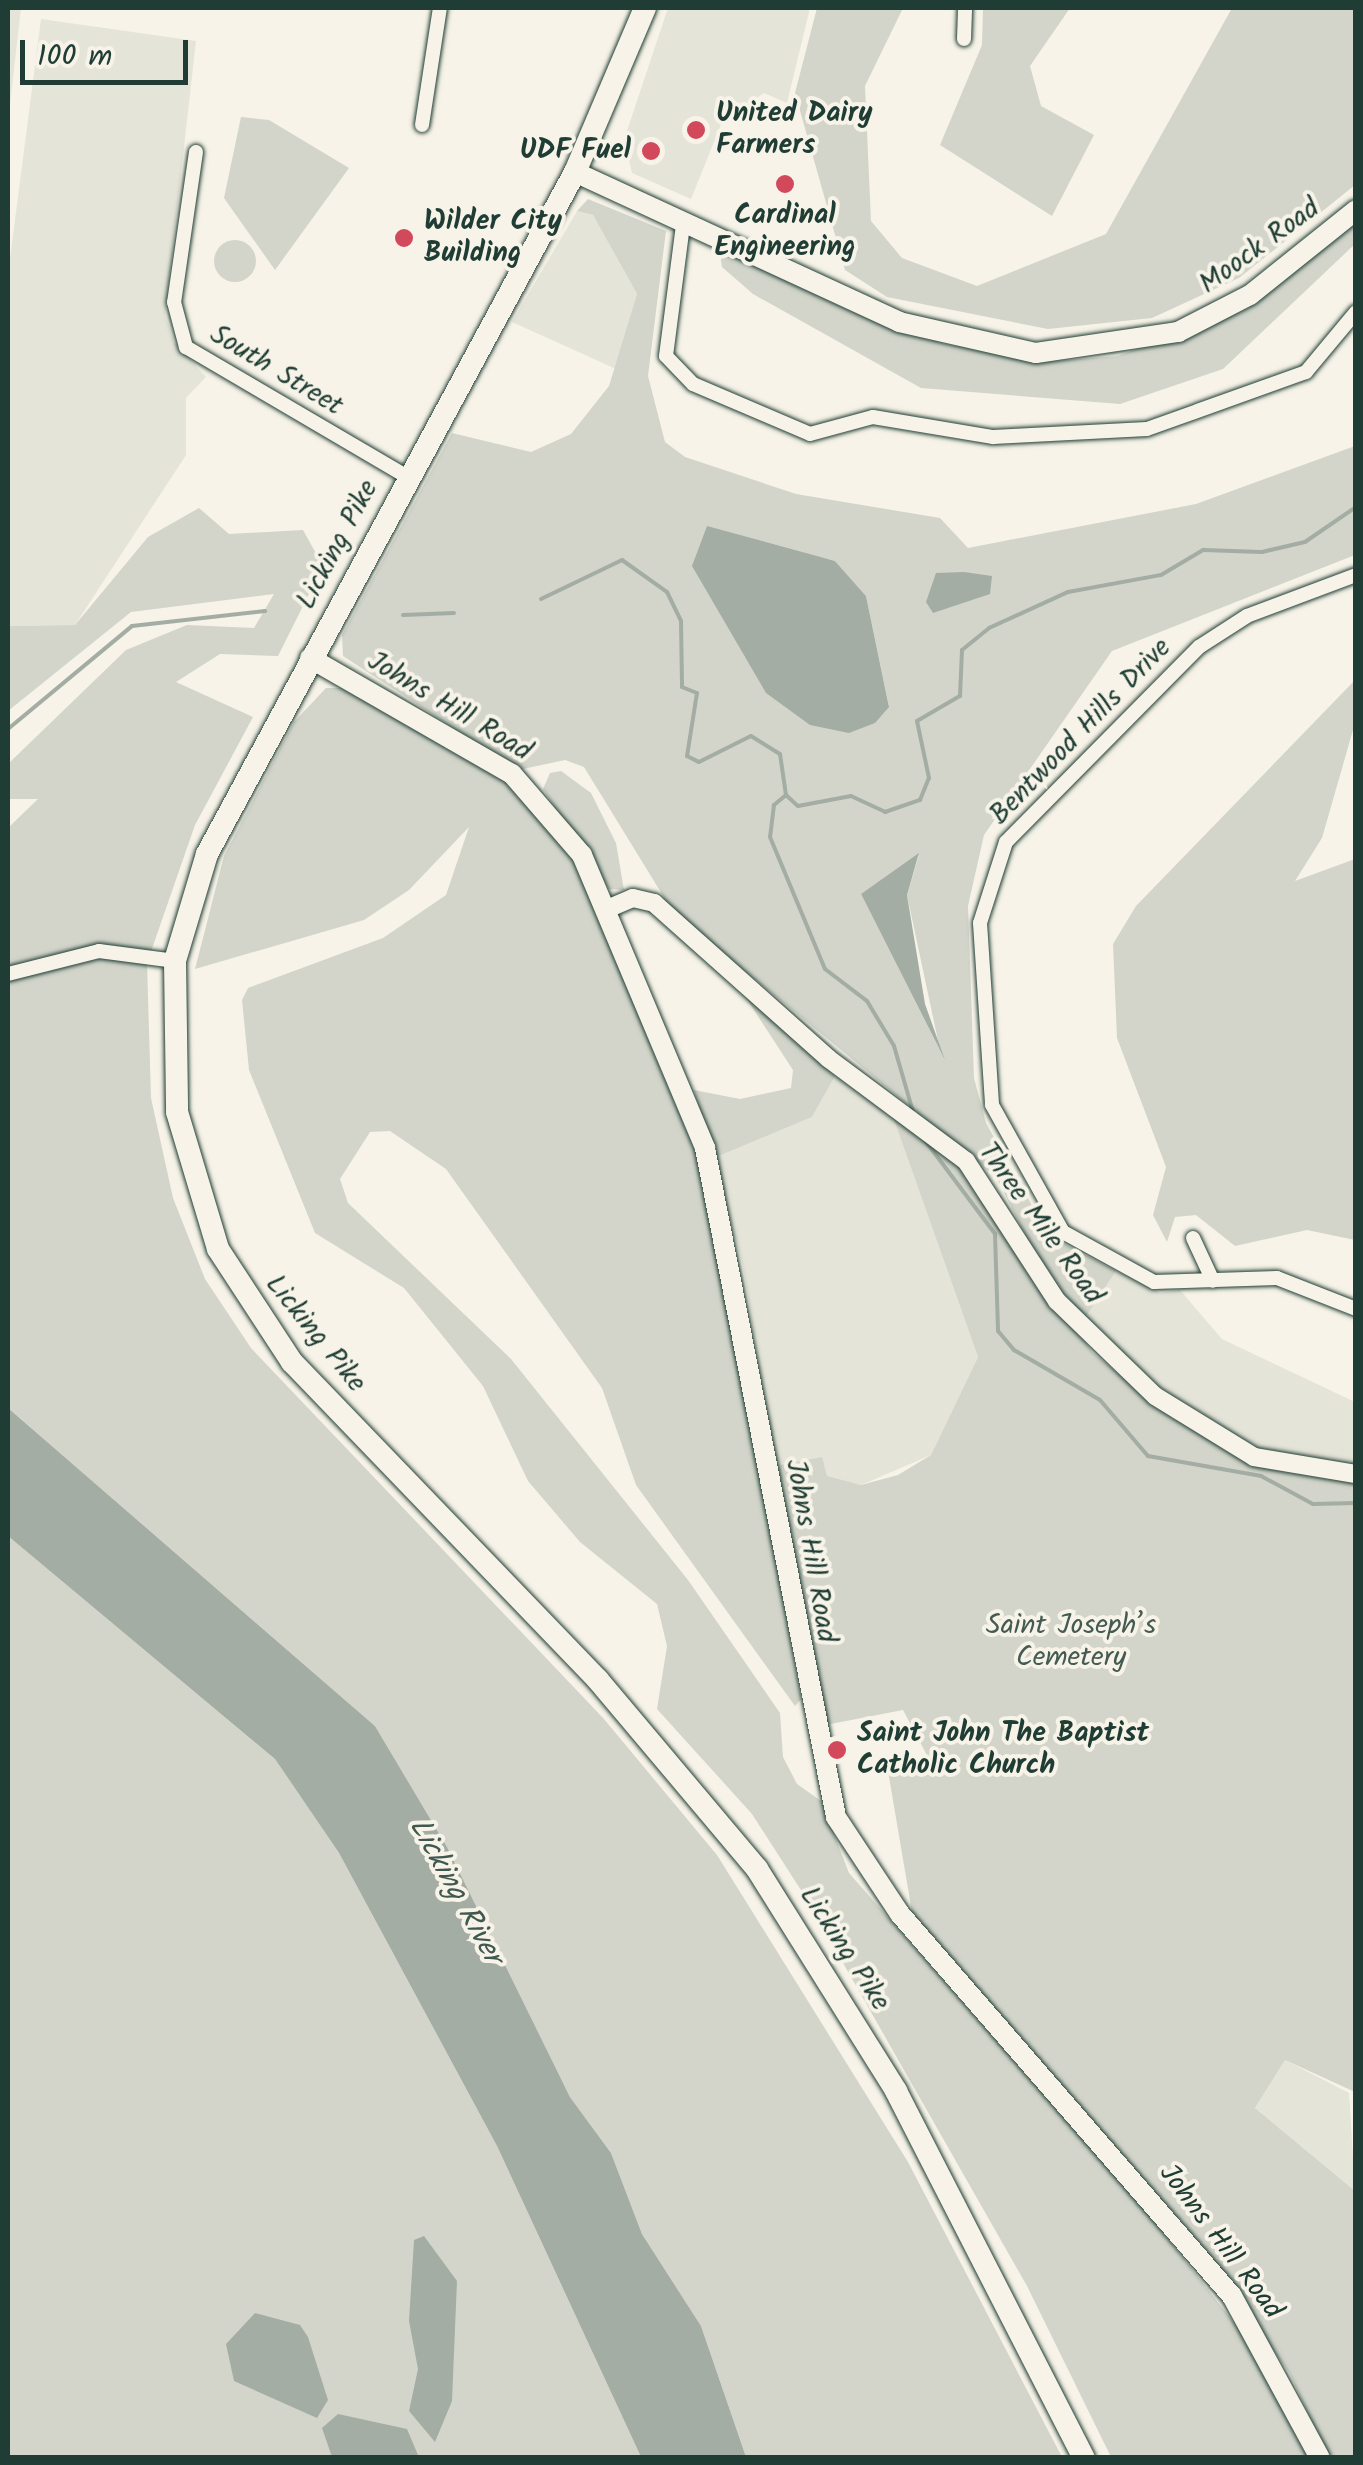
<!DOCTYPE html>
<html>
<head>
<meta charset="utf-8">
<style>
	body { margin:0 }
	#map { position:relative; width:1363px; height:2465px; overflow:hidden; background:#f7f3e8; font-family:Kalam,sans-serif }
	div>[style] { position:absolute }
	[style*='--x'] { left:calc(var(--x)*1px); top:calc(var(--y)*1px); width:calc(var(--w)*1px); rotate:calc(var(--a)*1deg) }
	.built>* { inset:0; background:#e5e4d9 }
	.green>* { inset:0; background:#d3d5ca }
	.round { border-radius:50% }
	.water>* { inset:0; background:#a4ada3 }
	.stream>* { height:4px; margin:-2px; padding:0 2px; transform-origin:2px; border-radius:2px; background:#a4ada3 }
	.roads { filter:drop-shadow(0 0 2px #1f3d34) drop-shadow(0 0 2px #1f3d34) }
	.minor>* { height:14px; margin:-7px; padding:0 7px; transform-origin:7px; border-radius:7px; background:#f7f3e8 }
	.tertiary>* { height:18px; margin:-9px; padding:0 9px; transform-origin:9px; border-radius:9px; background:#f7f3e8 }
	.secondary>* { height:20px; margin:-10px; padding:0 10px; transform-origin:10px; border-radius:10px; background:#f7f3e8 }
	.primary>* { height:22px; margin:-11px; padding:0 11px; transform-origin:11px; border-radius:11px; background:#f7f3e8 }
	.dots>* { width:28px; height:28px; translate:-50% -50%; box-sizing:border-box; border:5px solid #f7f3e8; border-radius:50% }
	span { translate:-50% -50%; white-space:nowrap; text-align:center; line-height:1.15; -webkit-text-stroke:8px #f7f3e8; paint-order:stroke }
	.poi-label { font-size:28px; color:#1f3d34; font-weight:700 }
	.left { translate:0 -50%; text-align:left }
	.right { translate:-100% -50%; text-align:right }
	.street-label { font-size:28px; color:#1f3d34 }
	.park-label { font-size:28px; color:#435b52 }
	.water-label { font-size:30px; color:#405950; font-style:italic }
	.frame { position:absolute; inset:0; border:10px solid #1f3d34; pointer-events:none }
	.scale { position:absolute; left:20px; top:40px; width:168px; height:45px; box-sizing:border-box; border:5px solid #1f3d34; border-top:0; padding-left:12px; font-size:30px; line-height:35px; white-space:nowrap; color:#1f3d34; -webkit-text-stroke:8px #f7f3e8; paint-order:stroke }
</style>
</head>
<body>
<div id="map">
	<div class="built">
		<i style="clip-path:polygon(8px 8px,21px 8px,8px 122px)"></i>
		<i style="clip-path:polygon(668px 8px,810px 8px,787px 103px,764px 93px,722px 122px,691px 199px,632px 173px,624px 140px)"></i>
		<i style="clip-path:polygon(41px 19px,196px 41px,165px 315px,174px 342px,206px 377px,186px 398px,186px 455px,75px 625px,8px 626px,8px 274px)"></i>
		<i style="clip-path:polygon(577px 211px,593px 215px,637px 294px,616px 369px,512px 322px)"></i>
		<i style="clip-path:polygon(835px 1076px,893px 1117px,978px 1357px,931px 1455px,861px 1485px,775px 1466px,743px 1266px,714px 1158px,812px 1117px)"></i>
		<i style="clip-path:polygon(1116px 1271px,1160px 1293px,1180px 1290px,1222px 1339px,1355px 1402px,1355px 1467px,1252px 1449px,1157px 1387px,1083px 1321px)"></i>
		<i style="clip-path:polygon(1285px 2060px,1349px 2093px,1355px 2191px,1255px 2108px)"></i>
	</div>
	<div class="green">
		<i style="clip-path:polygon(817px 8px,903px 8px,865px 86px,871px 221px,902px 258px,977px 286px,1106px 234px,1232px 8px,1355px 8px,1355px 185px,1239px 278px,1152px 318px,1048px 329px,887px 297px,845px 270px,795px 93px)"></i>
		<i style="clip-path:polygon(983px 8px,1070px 8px,1030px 66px,1041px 106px,1094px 135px,1052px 216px,940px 145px,982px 45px)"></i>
		<i style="clip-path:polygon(241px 117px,269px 120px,349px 168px,275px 270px,224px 198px)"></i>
		<i style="clip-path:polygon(evenodd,588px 199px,666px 231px,648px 376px,665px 442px,685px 457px,796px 494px,940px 518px,968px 548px,1196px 504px,1355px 446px,1355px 555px,1112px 651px,984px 835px,968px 906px,974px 1078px,986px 1123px,1049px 1236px,1116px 1271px,1083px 1321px,1048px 1279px,996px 1177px,673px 912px,584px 767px,565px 760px,518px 770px,343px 656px,342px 635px,452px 433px,531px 452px,571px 434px,609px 386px,637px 294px,593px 215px,577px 211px,588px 199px,728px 535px,835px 561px,866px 596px,889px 706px,728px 535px,588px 199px,919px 855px,907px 895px,940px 1050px,861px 894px,919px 855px)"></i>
		<i style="clip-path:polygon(1356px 218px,1355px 244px,1223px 369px,1120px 404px,921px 388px,753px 294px,722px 267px,719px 247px,944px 344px,1055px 361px,1117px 356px,1241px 312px)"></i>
		<i class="round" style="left:214px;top:240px;width:42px;height:42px"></i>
		<i style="clip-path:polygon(199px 508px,229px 534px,303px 530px,323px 566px,278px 656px,220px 654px,176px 682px,253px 717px,195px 825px,147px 963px,151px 1098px,173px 1198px,205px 1279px,251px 1348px,604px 1719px,717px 1855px,908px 2162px,1062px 2457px,746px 2457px,701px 2326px,642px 2234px,611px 2153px,570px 2097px,447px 1847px,375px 1726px,8px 1408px,8px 828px,38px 799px,8px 799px,8px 764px,126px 650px,187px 625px,254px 628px,274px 594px,131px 612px,8px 711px,8px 626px,75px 625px,148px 537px)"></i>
		<i style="clip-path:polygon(1356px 679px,1355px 723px,1322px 838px,1295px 881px,1355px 859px,1355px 1240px,1307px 1230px,1235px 1246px,1196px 1215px,1175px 1217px,1167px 1242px,1153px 1215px,1166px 1167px,1117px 1038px,1113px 944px,1136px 906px)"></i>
		<i style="clip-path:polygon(326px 688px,349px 688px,507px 780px,566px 846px,592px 895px,688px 1122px,723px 1256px,801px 1699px,795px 1706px,636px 1485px,602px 1388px,446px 1169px,390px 1131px,370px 1132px,340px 1179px,348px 1203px,511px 1359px,688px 1580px,780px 1713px,783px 1757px,797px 1784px,821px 1801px,849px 1873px,1149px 2215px,1239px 2329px,1309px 2457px,1111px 2457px,1027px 2286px,806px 1898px,752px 1814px,657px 1709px,667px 1646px,657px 1604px,580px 1542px,528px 1481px,483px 1386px,404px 1288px,315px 1233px,249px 1070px,242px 1000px,248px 988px,383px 938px,446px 895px,469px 827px,409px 890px,364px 920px,195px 969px,224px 856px,294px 722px)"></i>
		<i style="clip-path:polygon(561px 771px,591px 793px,616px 843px,624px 890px,609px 889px,543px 789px,550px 773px)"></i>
		<i style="clip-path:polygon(735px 981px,835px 1076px,812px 1117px,714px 1158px,694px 1090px,740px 1099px,791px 1088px,793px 1070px)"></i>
		<i style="clip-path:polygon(893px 1117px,962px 1168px,1092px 1352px,1172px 1418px,1290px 1473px,1355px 1480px,1355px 2092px,1285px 2060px,1255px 2108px,1355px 2191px,1355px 2457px,1328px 2457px,1290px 2374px,1196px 2239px,913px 1918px,888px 1771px,929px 1759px,903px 1710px,820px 1726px,775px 1466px,822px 1457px,827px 1476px,861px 1485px,898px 1475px,931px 1455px,978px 1357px)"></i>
		<i style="clip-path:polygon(8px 1536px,275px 1759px,339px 1853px,497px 2146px,641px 2457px,8px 2457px)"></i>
	</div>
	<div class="water">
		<i style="clip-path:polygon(707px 526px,835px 561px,866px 596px,889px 707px,875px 723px,849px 733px,810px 725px,766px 693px,692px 566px)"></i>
		<i style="clip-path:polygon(964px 572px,992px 576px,990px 594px,933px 613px,926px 602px,936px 573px)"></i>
		<i style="clip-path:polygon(919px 853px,907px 895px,925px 1004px,945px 1060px,861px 894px)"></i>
		<i style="clip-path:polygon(8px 1408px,375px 1726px,447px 1847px,570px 2097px,611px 2153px,642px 2234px,701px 2326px,746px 2457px,641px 2457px,497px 2146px,339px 1853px,275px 1759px,8px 1536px)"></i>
		<i style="clip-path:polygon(424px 2236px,457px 2281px,452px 2401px,435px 2442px,409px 2411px,418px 2369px,409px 2321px,414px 2240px)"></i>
		<i style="clip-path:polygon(255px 2313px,300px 2325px,308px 2337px,328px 2400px,317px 2418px,234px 2381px,226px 2344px)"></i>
		<i style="clip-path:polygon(338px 2414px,407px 2429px,418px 2455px,332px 2457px,322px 2428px)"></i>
	</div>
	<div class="stream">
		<i style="--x:541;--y:599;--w:90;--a:-25.7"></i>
		<i style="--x:622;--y:560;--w:55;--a:35.4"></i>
		<i style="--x:667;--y:592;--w:32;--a:64"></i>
		<i style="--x:681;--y:621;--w:66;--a:89.1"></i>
		<i style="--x:682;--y:687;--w:16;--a:22"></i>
		<i style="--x:697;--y:693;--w:64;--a:99"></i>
		<i style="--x:687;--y:756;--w:13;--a:27"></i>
		<i style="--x:699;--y:762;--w:58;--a:-26.6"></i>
		<i style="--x:751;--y:736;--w:34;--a:32"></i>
		<i style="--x:780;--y:754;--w:41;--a:81.7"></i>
		<i style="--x:786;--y:795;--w:16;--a:140"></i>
		<i style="--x:774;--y:805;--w:32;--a:97"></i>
		<i style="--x:770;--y:837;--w:143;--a:67.4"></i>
		<i style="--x:825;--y:969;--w:53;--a:37.3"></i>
		<i style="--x:867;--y:1001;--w:52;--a:59"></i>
		<i style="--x:894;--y:1046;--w:69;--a:73.9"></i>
		<i style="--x:403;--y:615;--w:51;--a:-2.2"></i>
		<i style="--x:8;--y:729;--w:161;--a:-39.7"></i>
		<i style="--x:132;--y:626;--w:134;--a:-6.4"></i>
		<i style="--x:786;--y:795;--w:16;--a:43"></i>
		<i style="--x:798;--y:806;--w:54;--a:-10.7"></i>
		<i style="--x:851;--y:796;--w:38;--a:25"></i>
		<i style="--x:885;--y:812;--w:37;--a:-19"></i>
		<i style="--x:920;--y:800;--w:24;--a:-68"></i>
		<i style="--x:929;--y:778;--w:58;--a:-101.9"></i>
		<i style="--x:917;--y:721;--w:50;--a:-30.2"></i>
		<i style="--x:960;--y:696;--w:46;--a:-87.5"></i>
		<i style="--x:962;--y:650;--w:35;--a:-39"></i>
		<i style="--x:989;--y:628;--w:87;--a:-24.5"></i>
		<i style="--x:1068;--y:592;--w:95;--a:-10.4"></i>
		<i style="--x:1161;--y:575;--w:49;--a:-30.8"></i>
		<i style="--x:1203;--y:550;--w:59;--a:1.9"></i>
		<i style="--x:1262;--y:552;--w:44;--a:-13.1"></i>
		<i style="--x:1305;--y:542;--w:62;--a:-34.5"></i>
		<i style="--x:921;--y:1135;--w:124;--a:53.2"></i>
		<i style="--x:995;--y:1234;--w:97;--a:88.2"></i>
		<i style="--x:998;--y:1331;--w:25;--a:50"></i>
		<i style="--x:1014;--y:1350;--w:99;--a:30.2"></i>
		<i style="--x:1100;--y:1400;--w:74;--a:49.4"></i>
		<i style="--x:1148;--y:1456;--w:115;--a:10"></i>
		<i style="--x:1261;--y:1476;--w:59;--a:28.3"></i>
		<i style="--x:1313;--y:1504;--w:43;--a:-1.3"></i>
	</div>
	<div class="roads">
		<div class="minor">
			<i style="--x:964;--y:39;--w:31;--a:-88"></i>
			<i style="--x:422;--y:125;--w:118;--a:-81.3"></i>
			<i style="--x:196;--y:152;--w:152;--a:98.3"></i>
			<i style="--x:174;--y:302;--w:47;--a:75.1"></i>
			<i style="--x:186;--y:347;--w:257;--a:30.4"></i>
			<i style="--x:683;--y:225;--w:132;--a:97.4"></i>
			<i style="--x:666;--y:356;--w:39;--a:46"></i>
			<i style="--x:693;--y:384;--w:127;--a:23.1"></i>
			<i style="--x:810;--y:434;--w:65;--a:-15.1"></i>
			<i style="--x:873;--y:417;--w:122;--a:9.5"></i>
			<i style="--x:993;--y:437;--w:154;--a:-3"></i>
			<i style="--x:1147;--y:429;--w:169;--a:-19.7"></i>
			<i style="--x:1306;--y:372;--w:78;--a:-50.2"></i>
			<i style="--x:1356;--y:575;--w:116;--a:159.4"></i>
			<i style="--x:1247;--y:616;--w:57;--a:147.1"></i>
			<i style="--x:1199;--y:647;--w:274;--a:134.7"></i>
			<i style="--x:1006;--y:842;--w:85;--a:107.8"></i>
			<i style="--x:980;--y:923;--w:182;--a:86.2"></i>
			<i style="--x:992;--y:1105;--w:145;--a:60.8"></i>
			<i style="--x:1063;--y:1232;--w:104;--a:28.8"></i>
			<i style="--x:1154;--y:1282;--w:123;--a:-1.9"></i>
			<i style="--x:1277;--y:1278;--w:85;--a:21.4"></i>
			<i style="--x:8;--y:974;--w:94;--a:-14.2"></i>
			<i style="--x:99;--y:951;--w:77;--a:7.5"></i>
			<i style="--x:1193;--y:1238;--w:47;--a:65.1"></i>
		</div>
		<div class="tertiary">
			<i style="--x:607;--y:909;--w:28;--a:-23"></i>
			<i style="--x:633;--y:898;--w:22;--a:13"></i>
			<i style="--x:654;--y:903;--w:234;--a:41.7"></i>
			<i style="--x:829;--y:1059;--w:171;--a:36.7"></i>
			<i style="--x:966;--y:1161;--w:167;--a:57"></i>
			<i style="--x:1057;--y:1301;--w:136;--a:44.1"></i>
			<i style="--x:1155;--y:1396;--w:116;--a:31.6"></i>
			<i style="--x:1254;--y:1457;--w:103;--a:9.5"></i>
		</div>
		<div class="secondary">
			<i style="--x:575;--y:172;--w:357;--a:24.8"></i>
			<i style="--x:899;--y:322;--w:140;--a:12.8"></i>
			<i style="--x:1036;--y:353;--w:144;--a:-8.4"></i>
			<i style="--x:1178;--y:332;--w:81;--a:-27.2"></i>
			<i style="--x:1250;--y:295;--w:136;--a:-38.7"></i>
			<i style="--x:310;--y:658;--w:233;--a:29.9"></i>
			<i style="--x:512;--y:774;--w:107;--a:49.2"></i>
			<i style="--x:582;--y:855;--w:318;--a:67.2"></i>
			<i style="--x:705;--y:1148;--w:682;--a:78.92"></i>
			<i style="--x:836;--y:1817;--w:116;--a:56.6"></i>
			<i style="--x:900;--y:1914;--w:506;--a:49.01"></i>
			<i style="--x:1232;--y:2296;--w:184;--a:61.5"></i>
		</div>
		<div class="primary">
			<i style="--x:645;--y:8;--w:178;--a:113.1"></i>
			<i style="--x:575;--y:172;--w:775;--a:118.35"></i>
			<i style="--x:207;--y:854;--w:112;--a:106.7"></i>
			<i style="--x:175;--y:961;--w:151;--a:89.2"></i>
			<i style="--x:177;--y:1112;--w:143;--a:73.3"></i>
			<i style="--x:218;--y:1249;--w:135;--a:56.8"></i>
			<i style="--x:292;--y:1362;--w:441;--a:46.1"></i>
			<i style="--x:598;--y:1680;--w:247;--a:49.9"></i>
			<i style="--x:757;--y:1869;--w:262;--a:57.9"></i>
			<i style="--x:896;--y:2091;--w:412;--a:62.9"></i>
		</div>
	</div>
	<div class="dots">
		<i style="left:696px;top:130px;background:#d1495b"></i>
		<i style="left:651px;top:151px;background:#d1495b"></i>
		<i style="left:785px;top:184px;background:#d1495b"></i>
		<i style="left:404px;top:238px;background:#d1495b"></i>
		<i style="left:837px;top:1750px;background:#d1495b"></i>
	</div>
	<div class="poi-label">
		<span class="left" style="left:716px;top:130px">United Dairy<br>Farmers</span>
		<span class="right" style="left:631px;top:151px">UDF Fuel</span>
		<span style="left:785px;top:232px">Cardinal<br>Engineering</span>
		<span class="left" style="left:424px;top:238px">Wilder City<br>Building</span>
		<span class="left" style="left:857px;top:1750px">Saint John The Baptist<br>Catholic Church</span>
	</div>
	<div class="street-label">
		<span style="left:1260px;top:247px;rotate:-36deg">Moock Road</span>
		<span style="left:276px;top:371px;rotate:31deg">South Street</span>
		<span style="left:338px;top:545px;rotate:-62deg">Licking Pike</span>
		<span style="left:449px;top:707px;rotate:31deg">Johns Hill Road</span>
		<span style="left:1081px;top:732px;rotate:-46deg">Bentwood Hills Drive</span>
		<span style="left:1040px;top:1224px;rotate:54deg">Three Mile Road</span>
		<span style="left:315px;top:1334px;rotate:51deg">Licking Pike</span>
		<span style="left:810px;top:1551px;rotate:80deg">Johns Hill Road</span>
		<span style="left:844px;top:1949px;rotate:57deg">Licking Pike</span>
		<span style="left:1220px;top:2242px;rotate:53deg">Johns Hill Road</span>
	</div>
	<div class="park-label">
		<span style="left:1071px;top:1642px">Saint Joseph’s<br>Cemetery</span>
	</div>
	<div class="water-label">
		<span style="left:455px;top:1891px;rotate:61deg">Licking River</span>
	</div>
	<div class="frame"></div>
	<div class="scale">100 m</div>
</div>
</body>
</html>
